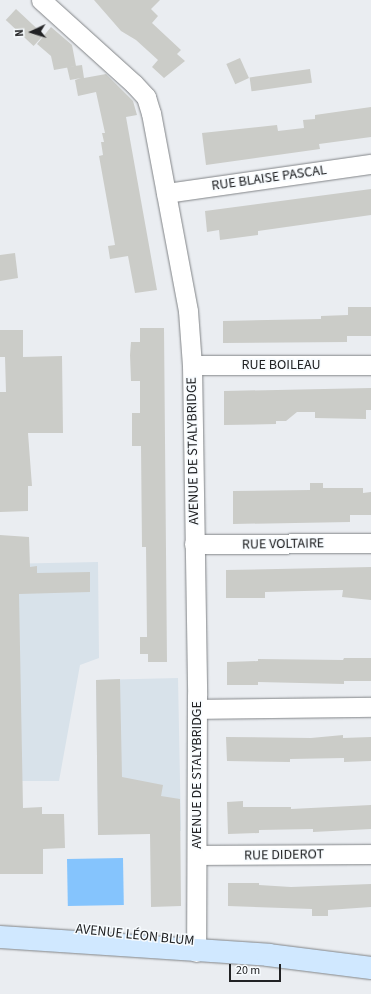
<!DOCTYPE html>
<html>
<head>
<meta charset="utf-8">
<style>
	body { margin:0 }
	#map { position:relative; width:371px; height:994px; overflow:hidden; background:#eaedf1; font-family:"Source Sans 3",sans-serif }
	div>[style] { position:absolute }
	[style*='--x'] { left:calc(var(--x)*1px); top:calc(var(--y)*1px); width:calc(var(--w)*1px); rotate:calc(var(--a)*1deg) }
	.built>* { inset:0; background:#d8e2ea }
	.green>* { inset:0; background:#85c4fd; transform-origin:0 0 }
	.building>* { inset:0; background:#cbccc8; transform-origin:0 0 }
	.roads { filter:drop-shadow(0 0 1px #818487) drop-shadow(0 0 1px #818487) }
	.minor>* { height:19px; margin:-9.5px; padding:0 9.5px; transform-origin:9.5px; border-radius:9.5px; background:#fff }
	.major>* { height:22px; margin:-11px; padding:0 11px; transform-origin:11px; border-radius:11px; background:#d0e8ff }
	span { translate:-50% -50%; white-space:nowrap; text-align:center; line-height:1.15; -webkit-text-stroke:3px #f7fbfe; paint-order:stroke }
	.street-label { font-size:14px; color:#212224 }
	.north { position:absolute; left:12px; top:12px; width:40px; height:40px; -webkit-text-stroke:3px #f7fbfe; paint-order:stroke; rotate:266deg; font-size:11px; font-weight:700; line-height:16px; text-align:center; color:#212224 }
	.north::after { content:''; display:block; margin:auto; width:14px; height:18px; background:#212224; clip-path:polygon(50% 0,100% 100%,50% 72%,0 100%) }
	.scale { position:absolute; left:229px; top:964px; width:52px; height:18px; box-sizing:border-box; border:2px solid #212224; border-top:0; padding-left:5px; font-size:12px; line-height:14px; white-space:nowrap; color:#212224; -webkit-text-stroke:3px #f7fbfe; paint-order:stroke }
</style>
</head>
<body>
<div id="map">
	<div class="built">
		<i style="clip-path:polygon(98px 562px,99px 658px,80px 665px,59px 781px,22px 781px,0 564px)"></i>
		<i style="clip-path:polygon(178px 678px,181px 831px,151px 830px,126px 834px,98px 835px,96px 680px)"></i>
	</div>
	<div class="green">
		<i style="left:123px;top:858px;width:47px;height:56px;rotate:89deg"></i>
	</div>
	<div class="building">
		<i style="clip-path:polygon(94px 0,160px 0,151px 9px,158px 16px,152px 23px,181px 50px,177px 54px,185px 61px,164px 78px,152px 67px,158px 60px,136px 40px,121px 31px)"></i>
		<i style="left:16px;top:9px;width:38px;height:15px;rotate:43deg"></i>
		<i style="clip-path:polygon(51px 27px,72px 45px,76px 66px,54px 70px,51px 56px,37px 44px)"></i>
		<i style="left:240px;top:58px;width:22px;height:15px;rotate:66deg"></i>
		<i style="clip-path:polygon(82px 65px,84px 78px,106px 74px,133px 101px,137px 115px,126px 117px,157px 290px,135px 293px,128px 256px,110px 259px,108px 246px,115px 245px,99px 156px,103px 155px,101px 142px,104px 142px,102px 133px,105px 133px,96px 92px,78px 96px,75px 80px,81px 78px,70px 80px,67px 67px)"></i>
		<i style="left:310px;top:69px;width:14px;height:61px;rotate:82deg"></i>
		<i style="clip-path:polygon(371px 107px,371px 137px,319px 144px,320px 149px,206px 165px,202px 133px,277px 125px,278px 131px,304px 128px,303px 120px,315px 119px,315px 115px)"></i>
		<i style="clip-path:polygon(371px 189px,371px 215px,258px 231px,258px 235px,220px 240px,219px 230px,207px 232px,205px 211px)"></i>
		<i style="clip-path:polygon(15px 253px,18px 278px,0 281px,0 255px)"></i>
		<i style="clip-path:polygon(348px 307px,371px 307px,371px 336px,347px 336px,347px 342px,223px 343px,223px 321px,321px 319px,321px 316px,348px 315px)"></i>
		<i style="clip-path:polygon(140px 328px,164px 328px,167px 662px,148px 662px,148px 654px,140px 654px,140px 637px,147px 637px,146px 547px,142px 547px,141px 446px,132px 446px,132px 413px,140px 413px,140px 381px,131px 381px,130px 355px,131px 342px,140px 342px)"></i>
		<i style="clip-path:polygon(0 330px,23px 330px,23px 357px,62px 356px,63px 433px,28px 433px,32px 486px,28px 486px,28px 511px,0 512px,0 392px,6px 392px,5px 357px,0 357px)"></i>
		<i style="clip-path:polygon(371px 388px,371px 410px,366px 410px,366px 419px,315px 418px,315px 412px,297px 412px,286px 421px,276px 421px,276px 424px,224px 425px,224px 391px)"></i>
		<i style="clip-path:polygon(310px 483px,323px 483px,323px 488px,363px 488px,363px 493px,371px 492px,371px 515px,350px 515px,350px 522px,233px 524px,233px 491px,310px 490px)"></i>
		<i style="clip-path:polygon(0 535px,29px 537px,30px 567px,37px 566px,37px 573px,90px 572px,90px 592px,19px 594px,23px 808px,42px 807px,42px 814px,64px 814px,65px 848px,43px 849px,43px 874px,0 874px)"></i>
		<i style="clip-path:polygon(371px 567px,371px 600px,342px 597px,343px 590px,265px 592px,265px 598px,226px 598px,226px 570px)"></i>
		<i style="clip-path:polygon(344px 658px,371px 658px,371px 681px,344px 681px,344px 684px,258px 682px,258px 685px,227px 685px,227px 662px,258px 661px,258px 659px,343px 660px)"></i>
		<i style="clip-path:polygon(120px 679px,122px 777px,163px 785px,161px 796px,180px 799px,181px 906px,151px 907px,150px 834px,98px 835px,96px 680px)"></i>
		<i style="clip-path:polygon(343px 735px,343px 738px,371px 737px,371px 761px,344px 762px,344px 758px,290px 759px,290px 762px,227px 761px,226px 737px,311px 738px)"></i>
		<i style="clip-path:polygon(243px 801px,243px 807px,291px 807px,291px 809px,371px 805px,371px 829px,313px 832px,313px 829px,259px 830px,259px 833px,228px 834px,227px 802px)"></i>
		<i style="clip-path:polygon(228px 883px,259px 883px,259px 885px,291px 887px,371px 884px,371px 907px,328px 910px,328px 916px,312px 916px,312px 909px,228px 906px)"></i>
	</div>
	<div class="roads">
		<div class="minor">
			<i style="--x:41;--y:0;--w:125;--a:42.1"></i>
			<i style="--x:134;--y:84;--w:18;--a:47"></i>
			<i style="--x:146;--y:97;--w:17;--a:73"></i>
			<i style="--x:151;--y:113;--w:201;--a:79.4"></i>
			<i style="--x:188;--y:311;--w:54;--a:85.8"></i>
			<i style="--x:192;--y:365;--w:330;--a:89.1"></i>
			<i style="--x:197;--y:695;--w:257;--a:90.2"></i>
			<i style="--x:166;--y:193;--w:207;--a:-8.1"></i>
			<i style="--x:192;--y:365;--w:179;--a:0"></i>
			<i style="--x:194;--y:544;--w:177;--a:-0.3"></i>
			<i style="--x:197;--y:709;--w:174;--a:-0.7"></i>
			<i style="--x:198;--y:855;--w:173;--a:-0.3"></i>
		</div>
		<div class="major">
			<i style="--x:0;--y:937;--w:269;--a:3.8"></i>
			<i style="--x:268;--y:955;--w:104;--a:7.2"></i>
		</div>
	</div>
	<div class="street-label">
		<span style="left:269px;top:178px;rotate:-8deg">RUE BLAISE PASCAL</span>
		<span style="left:281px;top:365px">RUE BOILEAU</span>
		<span style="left:193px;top:451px;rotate:-91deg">AVENUE DE STALYBRIDGE</span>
		<span style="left:283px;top:544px;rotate:-1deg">RUE VOLTAIRE</span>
		<span style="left:197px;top:775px;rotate:-90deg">AVENUE DE STALYBRIDGE</span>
		<span style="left:284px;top:855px;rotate:-1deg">RUE DIDEROT</span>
		<span style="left:135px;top:935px;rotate:6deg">AVENUE LÉON BLUM</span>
	</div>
	<div class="north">N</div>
	<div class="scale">20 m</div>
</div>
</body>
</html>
